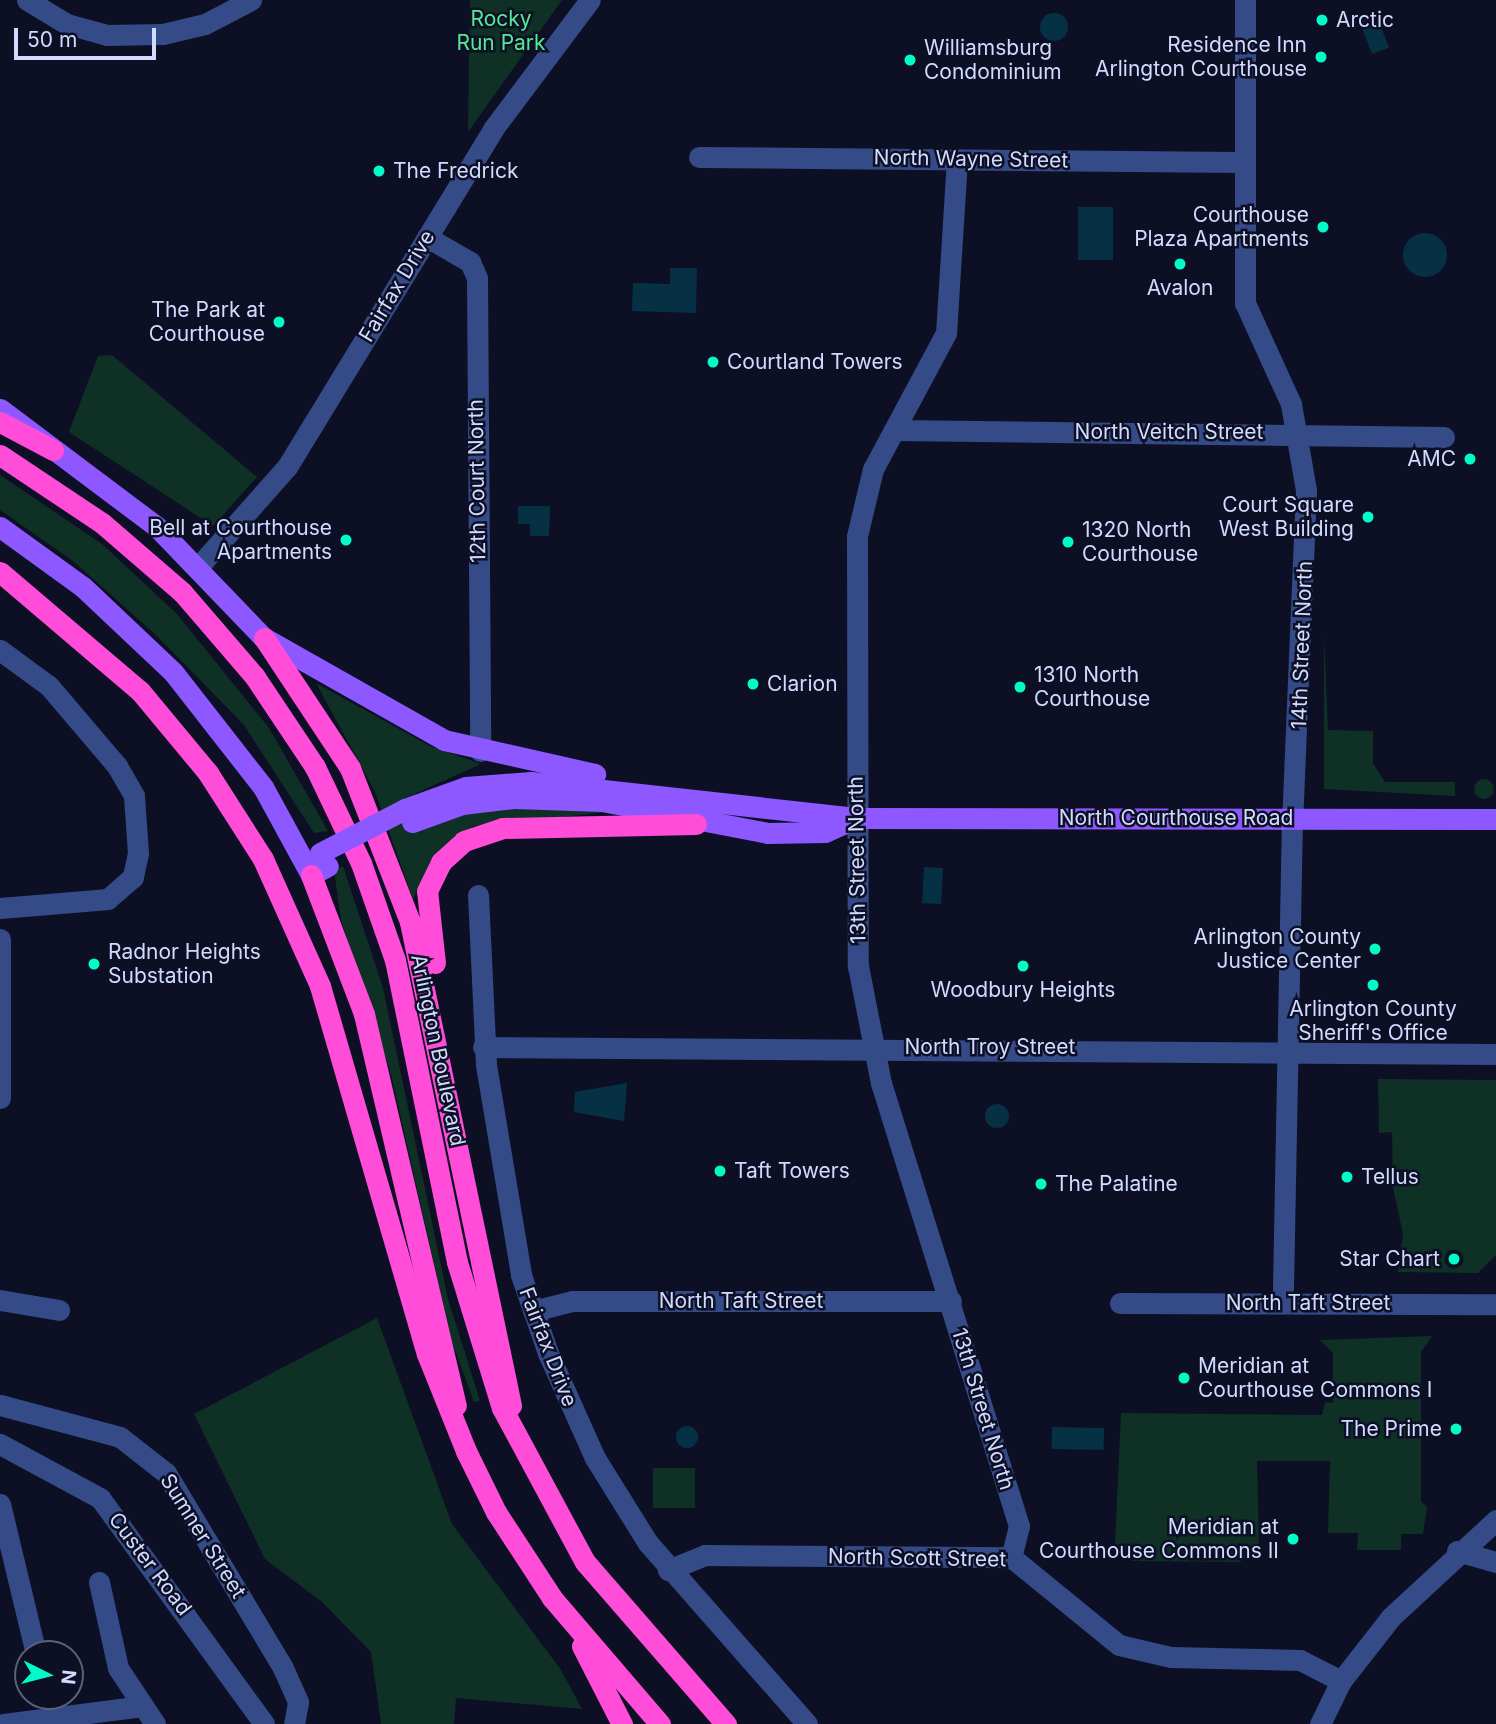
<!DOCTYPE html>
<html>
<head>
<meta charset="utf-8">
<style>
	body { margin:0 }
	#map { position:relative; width:1496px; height:1724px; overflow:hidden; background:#0d1025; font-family:Inter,sans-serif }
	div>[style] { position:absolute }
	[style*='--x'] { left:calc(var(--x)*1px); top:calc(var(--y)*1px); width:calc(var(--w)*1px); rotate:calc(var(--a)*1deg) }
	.green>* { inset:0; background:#0f3025; transform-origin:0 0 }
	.round { border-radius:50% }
	.water>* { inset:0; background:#063145; transform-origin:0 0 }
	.minor>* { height:21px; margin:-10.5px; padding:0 10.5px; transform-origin:10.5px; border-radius:10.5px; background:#344b88 }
	.major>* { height:21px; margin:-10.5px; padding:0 10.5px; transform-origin:10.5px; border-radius:10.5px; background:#8d58ff }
	.highway>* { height:21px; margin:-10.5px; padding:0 10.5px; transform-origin:10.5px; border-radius:10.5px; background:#ff4cd9 }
	.major-bridge>* { height:21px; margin:-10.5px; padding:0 10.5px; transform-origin:10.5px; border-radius:10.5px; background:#8d58ff }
	.dots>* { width:19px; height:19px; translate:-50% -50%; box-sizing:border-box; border:4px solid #0d1025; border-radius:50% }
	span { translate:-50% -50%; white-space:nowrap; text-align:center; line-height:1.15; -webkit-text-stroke:5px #0d1025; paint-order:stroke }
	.park-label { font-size:21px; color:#53e995 }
	.poi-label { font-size:21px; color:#d1daff }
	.left { translate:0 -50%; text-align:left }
	.right { translate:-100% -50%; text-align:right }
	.street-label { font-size:21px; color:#d1daff }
	.north { position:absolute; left:14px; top:1640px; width:70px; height:70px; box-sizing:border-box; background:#0d1025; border:2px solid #5b617c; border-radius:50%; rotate:96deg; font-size:19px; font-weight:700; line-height:28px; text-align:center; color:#d1daff }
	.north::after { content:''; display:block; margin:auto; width:24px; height:32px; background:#00fcc7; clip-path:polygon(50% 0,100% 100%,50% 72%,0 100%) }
	.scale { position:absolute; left:14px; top:28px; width:142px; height:32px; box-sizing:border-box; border:4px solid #d1daff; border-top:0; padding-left:9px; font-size:21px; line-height:24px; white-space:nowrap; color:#d1daff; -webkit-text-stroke:5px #0d1025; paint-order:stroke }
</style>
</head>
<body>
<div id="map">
	<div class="green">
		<i style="clip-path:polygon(470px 0,562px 0,468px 132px,469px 56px)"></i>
		<i style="clip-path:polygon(112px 355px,257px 477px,213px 526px,69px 432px,98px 356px)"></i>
		<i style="clip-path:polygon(0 475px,102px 544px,177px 614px,269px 728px,328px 831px,314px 833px,244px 725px,156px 635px,73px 561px,0 510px)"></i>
		<i style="clip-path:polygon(1324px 633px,1328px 730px,1373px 731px,1373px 763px,1385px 782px,1455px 782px,1455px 796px,1324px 789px)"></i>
		<i style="clip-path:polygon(316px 683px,430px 746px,481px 764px,401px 800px,617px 811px,474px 826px,432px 858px,413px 899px,375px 792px)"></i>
		<i class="round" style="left:1474px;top:779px;width:20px;height:20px"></i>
		<i style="clip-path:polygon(343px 866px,383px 988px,448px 1299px,480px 1401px,474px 1402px,452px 1342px,390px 1070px,341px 920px,334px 870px)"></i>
		<i style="clip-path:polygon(1378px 1079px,1496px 1080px,1496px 1255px,1478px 1273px,1398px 1272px,1403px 1234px,1393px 1187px,1392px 1132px,1379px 1133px)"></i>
		<i style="clip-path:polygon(377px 1318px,452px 1524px,561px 1670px,582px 1709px,456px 1698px,454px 1724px,381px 1724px,371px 1652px,322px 1602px,265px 1559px,194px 1414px)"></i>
		<i style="clip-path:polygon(1432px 1336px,1421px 1352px,1421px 1501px,1427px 1507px,1423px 1534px,1401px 1534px,1401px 1550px,1357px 1550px,1358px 1533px,1328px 1533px,1330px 1461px,1257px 1461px,1259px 1544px,1240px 1562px,1132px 1561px,1115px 1545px,1121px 1413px,1322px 1415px,1325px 1402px,1333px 1403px,1333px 1353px,1320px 1340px)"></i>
		<i style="left:653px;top:1468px;width:42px;height:40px"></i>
	</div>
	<div class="water">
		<i class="round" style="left:1040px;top:13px;width:28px;height:28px"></i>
		<i style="left:1376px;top:14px;width:36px;height:18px;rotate:69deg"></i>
		<i style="left:1078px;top:207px;width:35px;height:53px"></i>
		<i class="round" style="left:1403px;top:233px;width:44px;height:44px"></i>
		<i style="clip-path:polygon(670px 268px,697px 268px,696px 313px,632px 311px,633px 283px,670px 284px)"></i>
		<i style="clip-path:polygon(518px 506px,550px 506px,549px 536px,530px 536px,530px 524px,518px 524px)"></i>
		<i style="left:924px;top:867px;width:19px;height:36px;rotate:3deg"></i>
		<i style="clip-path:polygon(627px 1083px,624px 1121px,574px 1112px,575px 1092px)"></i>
		<i class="round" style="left:985px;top:1104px;width:24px;height:24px"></i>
		<i class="round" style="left:676px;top:1426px;width:22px;height:22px"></i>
		<i style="left:1052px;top:1427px;width:52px;height:22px;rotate:1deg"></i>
	</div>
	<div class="minor">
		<i style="--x:27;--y:0;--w:47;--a:31"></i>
		<i style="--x:67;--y:24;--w:41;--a:15.4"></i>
		<i style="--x:107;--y:35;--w:56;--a:-1"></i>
		<i style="--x:163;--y:34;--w:43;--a:-13.4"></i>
		<i style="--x:205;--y:24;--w:52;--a:-27.6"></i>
		<i style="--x:1245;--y:0;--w:303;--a:90"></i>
		<i style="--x:1245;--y:303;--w:111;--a:65.5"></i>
		<i style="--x:1291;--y:404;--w:87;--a:80.1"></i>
		<i style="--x:1306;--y:490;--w:328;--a:92.4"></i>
		<i style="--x:1292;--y:818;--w:484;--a:91.1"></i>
		<i style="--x:699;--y:157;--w:543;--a:0.53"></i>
		<i style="--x:957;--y:159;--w:174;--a:93.6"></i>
		<i style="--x:946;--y:333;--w:154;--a:118.2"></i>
		<i style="--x:873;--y:469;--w:69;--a:103.4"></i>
		<i style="--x:857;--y:536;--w:430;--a:89.9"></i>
		<i style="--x:858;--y:966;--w:119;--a:78.9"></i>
		<i style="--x:881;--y:1083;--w:464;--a:72.7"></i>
		<i style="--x:1019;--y:1526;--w:32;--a:104"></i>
		<i style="--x:427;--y:237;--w:50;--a:30.2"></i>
		<i style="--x:470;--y:262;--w:17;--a:66"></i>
		<i style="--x:477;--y:278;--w:473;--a:89.6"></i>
		<i style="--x:894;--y:430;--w:550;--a:0.73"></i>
		<i style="--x:199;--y:566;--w:132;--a:-48.4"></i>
		<i style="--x:287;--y:467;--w:396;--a:-58.6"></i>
		<i style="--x:493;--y:129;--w:161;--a:-53.1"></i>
		<i style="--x:0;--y:650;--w:61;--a:36.3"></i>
		<i style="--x:49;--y:686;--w:105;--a:49.6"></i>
		<i style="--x:117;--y:766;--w:34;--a:60"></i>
		<i style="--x:134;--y:796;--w:57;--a:86"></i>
		<i style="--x:138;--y:853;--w:25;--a:102"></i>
		<i style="--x:133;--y:877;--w:33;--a:139"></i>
		<i style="--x:108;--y:899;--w:108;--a:175.2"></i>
		<i style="--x:478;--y:895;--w:170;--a:87.3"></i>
		<i style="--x:486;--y:1065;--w:213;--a:80.5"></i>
		<i style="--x:521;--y:1275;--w:83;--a:70.9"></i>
		<i style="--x:548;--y:1353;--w:115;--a:65.9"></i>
		<i style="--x:595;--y:1458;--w:100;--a:58.1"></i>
		<i style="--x:648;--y:1543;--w:241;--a:48.7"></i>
		<i style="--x:0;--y:939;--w:159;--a:90"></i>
		<i style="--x:483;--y:1047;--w:1013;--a:0.4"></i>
		<i style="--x:0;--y:1300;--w:60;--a:9.6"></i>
		<i style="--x:1120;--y:1303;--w:376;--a:0.2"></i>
		<i style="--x:533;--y:1311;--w:40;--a:-14.4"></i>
		<i style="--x:572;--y:1301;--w:379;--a:0"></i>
		<i style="--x:0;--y:1405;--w:124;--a:14.9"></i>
		<i style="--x:120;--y:1437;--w:58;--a:38"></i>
		<i style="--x:166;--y:1473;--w:227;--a:59"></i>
		<i style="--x:283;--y:1668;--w:37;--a:66"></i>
		<i style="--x:298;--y:1702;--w:22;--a:100"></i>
		<i style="--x:0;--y:1444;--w:114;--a:28.4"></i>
		<i style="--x:100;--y:1498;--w:279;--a:54"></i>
		<i style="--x:0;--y:1504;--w:154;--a:76.5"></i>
		<i style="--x:1457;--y:1551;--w:41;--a:15.8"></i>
		<i style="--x:668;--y:1570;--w:40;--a:-22"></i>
		<i style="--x:705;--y:1555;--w:306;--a:0.4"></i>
		<i style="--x:1011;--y:1557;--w:139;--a:39.2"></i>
		<i style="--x:1119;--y:1645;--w:53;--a:13"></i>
		<i style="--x:1171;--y:1657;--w:129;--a:1.3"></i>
		<i style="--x:1300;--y:1660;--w:46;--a:27.1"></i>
		<i style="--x:99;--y:1582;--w:88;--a:77.5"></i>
		<i style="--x:118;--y:1668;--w:67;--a:56.5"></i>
		<i style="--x:4;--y:1724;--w:140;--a:-7.4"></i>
		<i style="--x:1320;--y:1724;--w:48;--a:-64"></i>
		<i style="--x:1341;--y:1681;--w:81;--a:-52"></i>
		<i style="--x:1391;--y:1617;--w:143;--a:-42.7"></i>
	</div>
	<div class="major">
		<i style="--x:0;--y:409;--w:196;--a:36.9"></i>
		<i style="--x:157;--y:527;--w:154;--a:46.1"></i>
		<i style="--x:264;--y:638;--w:207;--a:29.5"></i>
		<i style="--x:444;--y:740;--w:155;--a:12.7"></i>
		<i style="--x:0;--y:527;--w:102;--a:35.9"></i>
		<i style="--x:83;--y:587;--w:124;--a:43.4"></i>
		<i style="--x:173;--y:672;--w:146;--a:52"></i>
		<i style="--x:263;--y:787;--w:100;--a:61.4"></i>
		<i style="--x:311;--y:875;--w:19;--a:-28"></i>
		<i style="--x:405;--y:809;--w:65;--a:-19.8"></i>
		<i style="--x:466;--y:787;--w:65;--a:-4.4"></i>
		<i style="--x:531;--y:782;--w:327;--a:6.3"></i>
		<i style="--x:856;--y:818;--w:640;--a:0.09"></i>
		<i style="--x:412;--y:822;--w:53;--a:-19.8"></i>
		<i style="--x:462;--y:804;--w:52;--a:-6.6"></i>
		<i style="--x:514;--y:798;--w:88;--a:2"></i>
		<i style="--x:602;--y:801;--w:169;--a:10.9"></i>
		<i style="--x:768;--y:833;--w:57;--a:-1"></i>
		<i style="--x:825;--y:832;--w:34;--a:-24"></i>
	</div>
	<div class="highway">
		<i style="--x:0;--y:422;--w:60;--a:27.8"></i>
		<i style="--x:0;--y:455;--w:123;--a:33.7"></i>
		<i style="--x:102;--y:523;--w:106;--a:40.8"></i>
		<i style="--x:182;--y:592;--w:112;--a:49.3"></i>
		<i style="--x:255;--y:677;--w:108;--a:56.3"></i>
		<i style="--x:315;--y:767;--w:106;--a:64.4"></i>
		<i style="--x:361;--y:863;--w:103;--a:70.7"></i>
		<i style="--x:395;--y:960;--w:308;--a:78.4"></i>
		<i style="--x:457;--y:1262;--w:153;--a:72.9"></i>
		<i style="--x:502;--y:1408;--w:175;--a:61.7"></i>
		<i style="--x:585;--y:1562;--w:215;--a:49"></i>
		<i style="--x:0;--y:572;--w:184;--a:40.4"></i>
		<i style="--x:140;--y:691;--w:107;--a:50.3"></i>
		<i style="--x:208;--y:773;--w:102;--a:57.4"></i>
		<i style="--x:263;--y:859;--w:139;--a:65.8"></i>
		<i style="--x:320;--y:986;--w:383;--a:73.8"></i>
		<i style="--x:427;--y:1354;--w:105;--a:68.1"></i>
		<i style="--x:466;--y:1451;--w:68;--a:63.8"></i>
		<i style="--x:496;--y:1512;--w:103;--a:56.9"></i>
		<i style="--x:552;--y:1598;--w:166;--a:49.4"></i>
		<i style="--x:264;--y:638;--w:156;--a:56.5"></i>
		<i style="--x:350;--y:768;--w:165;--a:68.7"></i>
		<i style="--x:410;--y:922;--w:494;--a:78.2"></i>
		<i style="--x:311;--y:875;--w:149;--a:69.1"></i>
		<i style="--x:364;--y:1014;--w:402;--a:76.8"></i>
		<i style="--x:435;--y:963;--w:72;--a:-96.3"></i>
		<i style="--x:427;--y:891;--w:32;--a:-64"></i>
		<i style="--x:441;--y:862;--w:31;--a:-42"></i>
		<i style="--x:464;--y:841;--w:41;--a:-18.4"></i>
		<i style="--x:503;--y:828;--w:193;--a:-1.2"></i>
		<i style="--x:582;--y:1646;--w:88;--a:62.9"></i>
	</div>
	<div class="major-bridge">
		<i style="--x:320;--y:853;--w:96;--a:-27.4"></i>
	</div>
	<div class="dots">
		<i style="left:1322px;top:20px;background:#00fcc7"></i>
		<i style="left:1321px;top:57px;background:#00fcc7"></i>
		<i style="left:910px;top:60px;background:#00fcc7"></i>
		<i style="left:379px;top:171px;background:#00fcc7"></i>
		<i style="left:1323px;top:227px;background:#00fcc7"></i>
		<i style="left:1180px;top:264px;background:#00fcc7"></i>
		<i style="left:279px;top:322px;background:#00fcc7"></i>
		<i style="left:713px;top:362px;background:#00fcc7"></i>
		<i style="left:1470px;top:459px;background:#00fcc7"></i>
		<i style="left:1368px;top:517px;background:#00fcc7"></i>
		<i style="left:346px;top:540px;background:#00fcc7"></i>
		<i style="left:1068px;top:542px;background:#00fcc7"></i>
		<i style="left:753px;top:684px;background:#00fcc7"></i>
		<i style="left:1020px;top:687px;background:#00fcc7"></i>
		<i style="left:1375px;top:949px;background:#00fcc7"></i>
		<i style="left:94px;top:964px;background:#00fcc7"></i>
		<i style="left:1023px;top:966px;background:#00fcc7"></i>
		<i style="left:1373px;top:985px;background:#00fcc7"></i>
		<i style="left:720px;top:1171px;background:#00fcc7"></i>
		<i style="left:1347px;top:1177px;background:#00fcc7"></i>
		<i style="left:1041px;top:1184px;background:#00fcc7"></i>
		<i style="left:1454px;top:1259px;background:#00fcc7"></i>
		<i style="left:1184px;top:1378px;background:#00fcc7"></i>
		<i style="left:1456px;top:1429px;background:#00fcc7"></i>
		<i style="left:1293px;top:1539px;background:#00fcc7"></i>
	</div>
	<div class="park-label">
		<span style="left:501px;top:31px">Rocky<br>Run Park</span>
	</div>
	<div class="poi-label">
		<span class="left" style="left:1336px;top:20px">Arctic</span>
		<span class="right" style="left:1307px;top:57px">Residence Inn<br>Arlington Courthouse</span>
		<span class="left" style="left:924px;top:60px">Williamsburg<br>Condominium</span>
		<span class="left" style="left:393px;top:171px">The Fredrick</span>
		<span class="right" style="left:1309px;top:227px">Courthouse<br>Plaza Apartments</span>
		<span style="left:1180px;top:288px">Avalon</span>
		<span class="right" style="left:265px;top:322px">The Park at<br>Courthouse</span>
		<span class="left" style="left:727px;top:362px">Courtland Towers</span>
		<span class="right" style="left:1456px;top:459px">AMC</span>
		<span class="right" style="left:1354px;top:517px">Court Square<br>West Building</span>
		<span class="right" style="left:332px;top:540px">Bell at Courthouse<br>Apartments</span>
		<span class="left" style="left:1082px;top:542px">1320 North<br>Courthouse</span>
		<span class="left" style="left:1034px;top:687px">1310 North<br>Courthouse</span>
		<span class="left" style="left:767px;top:684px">Clarion</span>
		<span class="right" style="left:1361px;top:949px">Arlington County<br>Justice Center</span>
		<span class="left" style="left:108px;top:964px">Radnor Heights<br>Substation</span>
		<span style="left:1023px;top:990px">Woodbury Heights</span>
		<span style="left:1373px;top:1021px">Arlington County<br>Sheriff's Office</span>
		<span class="left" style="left:734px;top:1171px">Taft Towers</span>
		<span class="left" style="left:1361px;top:1177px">Tellus</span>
		<span class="left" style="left:1055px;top:1184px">The Palatine</span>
		<span class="right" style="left:1440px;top:1259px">Star Chart</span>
		<span class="left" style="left:1198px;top:1378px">Meridian at<br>Courthouse Commons I</span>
		<span class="right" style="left:1442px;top:1429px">The Prime</span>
		<span class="right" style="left:1279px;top:1539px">Meridian at<br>Courthouse Commons II</span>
	</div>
	<div class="street-label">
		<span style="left:971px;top:159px;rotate:1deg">North Wayne Street</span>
		<span style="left:397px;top:286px;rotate:-59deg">Fairfax Drive</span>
		<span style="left:1169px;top:432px">North Veitch Street</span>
		<span style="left:477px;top:481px;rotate:-91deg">12th Court North</span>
		<span style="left:1302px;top:645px;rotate:-88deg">14th Street North</span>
		<span style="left:1176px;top:818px">North Courthouse Road</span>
		<span style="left:857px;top:860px;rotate:-91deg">13th Street North</span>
		<span style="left:990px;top:1047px">North Troy Street</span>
		<span style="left:438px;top:1050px;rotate:78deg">Arlington Boulevard</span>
		<span style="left:741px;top:1301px">North Taft Street</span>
		<span style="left:1308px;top:1303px">North Taft Street</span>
		<span style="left:548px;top:1347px;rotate:69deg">Fairfax Drive</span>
		<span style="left:983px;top:1409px;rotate:73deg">13th Street North</span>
		<span style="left:203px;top:1536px;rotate:58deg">Sumner Street</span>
		<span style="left:917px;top:1558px;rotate:1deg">North Scott Street</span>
		<span style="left:150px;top:1564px;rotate:53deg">Custer Road</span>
	</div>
	<div class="north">N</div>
	<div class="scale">50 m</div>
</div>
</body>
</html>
